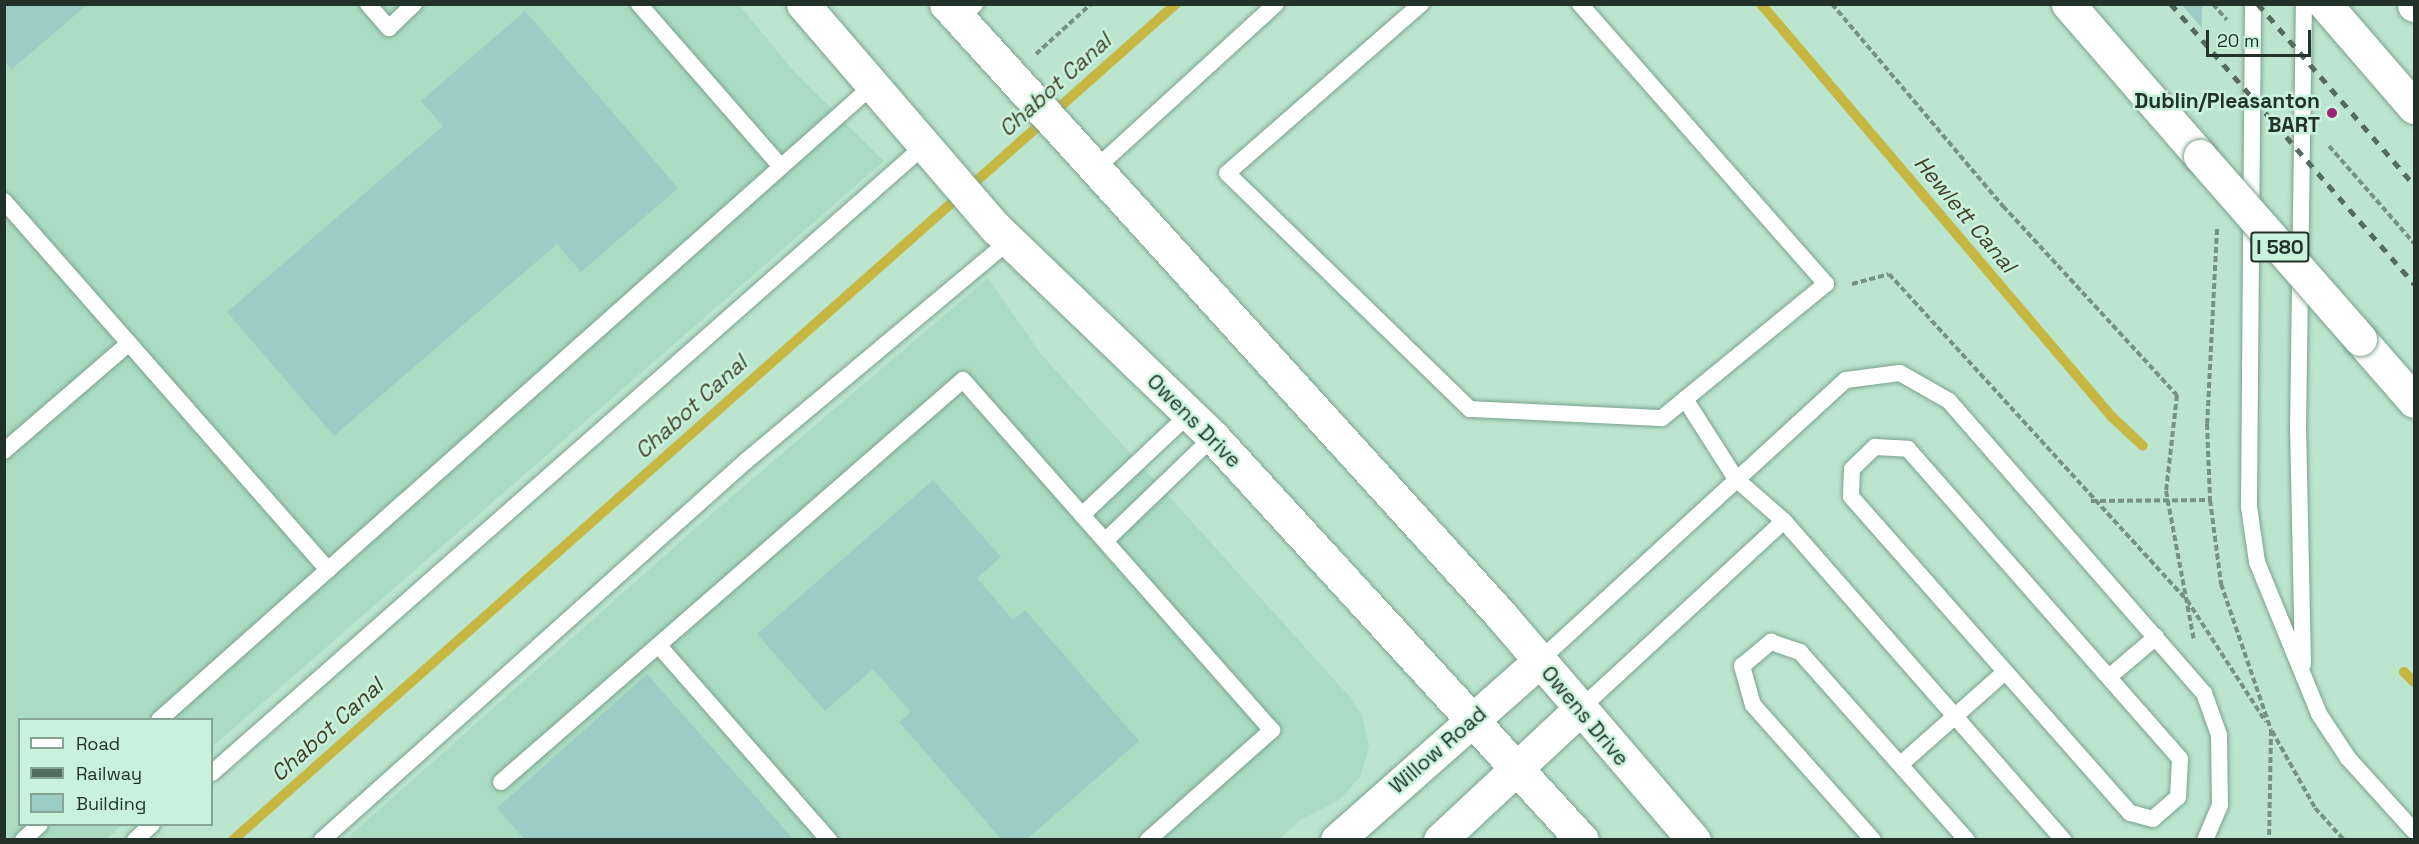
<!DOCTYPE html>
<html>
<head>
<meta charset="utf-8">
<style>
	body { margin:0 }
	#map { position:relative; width:2419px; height:844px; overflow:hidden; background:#bce5cf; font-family:"Space Grotesk",sans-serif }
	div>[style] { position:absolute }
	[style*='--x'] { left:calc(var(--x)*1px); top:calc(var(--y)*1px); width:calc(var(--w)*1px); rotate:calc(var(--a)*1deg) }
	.built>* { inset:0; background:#abdcc3 }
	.stream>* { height:10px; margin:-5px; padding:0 5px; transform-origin:5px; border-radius:5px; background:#c6b743 }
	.building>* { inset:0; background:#9cccc3 }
	.path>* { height:4px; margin-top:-2px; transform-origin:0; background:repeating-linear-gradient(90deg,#759283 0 6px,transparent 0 9px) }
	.roads { filter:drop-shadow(0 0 2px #7aa18d) drop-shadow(0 0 2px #7aa18d) }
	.service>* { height:16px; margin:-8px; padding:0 8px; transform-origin:8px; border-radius:8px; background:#fff }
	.tertiary>* { height:33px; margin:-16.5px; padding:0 16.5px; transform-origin:16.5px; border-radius:16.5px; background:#fff }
	.motorway>* { height:33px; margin:-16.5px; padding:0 16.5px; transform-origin:16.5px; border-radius:16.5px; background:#fff }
	.rail>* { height:4.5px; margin-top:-2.25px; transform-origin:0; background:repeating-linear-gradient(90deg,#546c5f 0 8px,transparent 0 16px) }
	.bridges { filter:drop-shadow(0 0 2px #7aa18d) drop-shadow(0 0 2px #7aa18d) }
	.motorway-bridge>* { height:33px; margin:-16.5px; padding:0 16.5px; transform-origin:16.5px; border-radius:16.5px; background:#fff }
	.dots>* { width:16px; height:16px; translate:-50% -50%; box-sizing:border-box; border:3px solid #c9f2dc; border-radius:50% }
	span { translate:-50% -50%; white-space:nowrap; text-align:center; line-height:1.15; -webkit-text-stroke:5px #c9f2dc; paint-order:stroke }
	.shield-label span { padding:2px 4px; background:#c9f2dc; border:2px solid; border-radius:4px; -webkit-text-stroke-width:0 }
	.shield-label { font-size:20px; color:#22322a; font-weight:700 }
	.poi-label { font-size:21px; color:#22322a; font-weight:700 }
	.right { translate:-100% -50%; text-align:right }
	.street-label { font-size:21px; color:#22322a }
	.water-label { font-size:22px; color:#423f25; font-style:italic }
	.frame { position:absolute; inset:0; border:6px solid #22322a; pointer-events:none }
	.legend { position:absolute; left:18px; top:718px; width:195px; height:108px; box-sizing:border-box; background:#c9f2dc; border:2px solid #86a595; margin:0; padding:8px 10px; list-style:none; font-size:18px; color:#22322a }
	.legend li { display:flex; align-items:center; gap:12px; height:30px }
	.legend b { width:30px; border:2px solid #86a595 }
	.scale { position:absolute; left:2206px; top:30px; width:105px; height:27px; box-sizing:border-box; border:3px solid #22322a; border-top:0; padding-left:8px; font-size:18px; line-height:21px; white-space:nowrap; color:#22322a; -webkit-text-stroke:4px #c9f2dc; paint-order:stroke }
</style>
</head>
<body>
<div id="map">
	<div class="built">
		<i style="clip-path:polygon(5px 5px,739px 5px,793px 70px,884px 161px,212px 747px,212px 720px,20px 720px,20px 824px,123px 825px,106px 839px,5px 840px)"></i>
		<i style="clip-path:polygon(988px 278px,1041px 354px,1349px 696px,1362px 716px,1369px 746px,1361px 775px,1341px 799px,1299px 821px,1280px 839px,345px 840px,718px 508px)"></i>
	</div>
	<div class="stream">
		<i style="--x:1761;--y:4;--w:542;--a:49.64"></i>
		<i style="--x:2112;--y:417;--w:42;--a:43.1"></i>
		<i style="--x:2404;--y:672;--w:14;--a:45"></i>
		<i style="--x:233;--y:840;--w:1260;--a:-41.56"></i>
	</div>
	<div class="building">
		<i style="clip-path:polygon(2181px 4px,2202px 4px,2202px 28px)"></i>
		<i style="clip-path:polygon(4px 5px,87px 5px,12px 69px,4px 61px)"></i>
		<i style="clip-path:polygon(525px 11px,678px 188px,581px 272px,557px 244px,334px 436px,227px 312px,443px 126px,421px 101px)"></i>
		<i style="clip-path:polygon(933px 480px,1001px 557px,977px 578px,1013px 620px,1025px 610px,1139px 741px,1026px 840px,1002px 840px,899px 722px,911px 712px,873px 669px,825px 711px,757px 634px)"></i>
		<i style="clip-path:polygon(647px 674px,794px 840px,525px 840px,497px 808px)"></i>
	</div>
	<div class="path">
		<i style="--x:1832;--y:4;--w:265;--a:49.8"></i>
		<i style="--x:2003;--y:206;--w:257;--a:47.4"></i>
		<i style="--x:2177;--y:395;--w:97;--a:96.5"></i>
		<i style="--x:2166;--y:491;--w:152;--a:79.4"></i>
		<i style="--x:2213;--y:4;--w:21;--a:49"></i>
		<i style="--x:1036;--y:54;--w:74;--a:-42.3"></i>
		<i style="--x:2329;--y:146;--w:129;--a:48.8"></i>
		<i style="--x:2217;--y:229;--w:195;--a:92.9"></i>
		<i style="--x:2207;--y:424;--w:76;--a:87.7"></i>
		<i style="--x:2210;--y:500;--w:85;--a:82.5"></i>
		<i style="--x:2221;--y:584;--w:154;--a:71.1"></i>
		<i style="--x:2271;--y:730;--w:110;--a:91"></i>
		<i style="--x:1852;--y:284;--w:38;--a:-15"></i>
		<i style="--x:1889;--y:274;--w:442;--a:47.6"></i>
		<i style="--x:2187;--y:600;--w:145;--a:57.1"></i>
		<i style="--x:2091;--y:501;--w:119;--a:-0.5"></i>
		<i style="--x:2272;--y:731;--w:88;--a:60.8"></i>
		<i style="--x:2315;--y:808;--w:43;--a:47.8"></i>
	</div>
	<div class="roads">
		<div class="service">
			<i style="--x:368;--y:4;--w:32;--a:49"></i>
			<i style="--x:389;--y:28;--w:35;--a:-44"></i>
			<i style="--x:639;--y:4;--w:216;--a:48.9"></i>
			<i style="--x:1421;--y:4;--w:257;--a:138.9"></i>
			<i style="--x:1227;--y:173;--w:339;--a:44.2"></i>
			<i style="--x:1470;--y:409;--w:192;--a:2.7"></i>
			<i style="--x:1662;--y:418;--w:212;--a:-39.3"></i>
			<i style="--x:1826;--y:284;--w:373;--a:-131.3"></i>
			<i style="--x:2253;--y:4;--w:503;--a:90.46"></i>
			<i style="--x:2249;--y:507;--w:56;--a:81.7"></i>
			<i style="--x:2257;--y:562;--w:164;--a:67.8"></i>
			<i style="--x:2319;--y:714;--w:53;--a:56.6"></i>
			<i style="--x:2348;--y:758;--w:98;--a:47.9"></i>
			<i style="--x:959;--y:19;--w:22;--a:-43"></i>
			<i style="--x:1094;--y:170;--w:246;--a:-42.4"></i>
			<i style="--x:4;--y:201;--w:491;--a:48.7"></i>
			<i style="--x:1685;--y:399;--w:95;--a:57.5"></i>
			<i style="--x:1736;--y:479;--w:64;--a:41.2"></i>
			<i style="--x:1784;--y:521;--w:424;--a:48.8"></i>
			<i style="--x:1875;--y:447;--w:33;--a:3"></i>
			<i style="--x:1908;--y:449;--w:412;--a:48.7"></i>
			<i style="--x:2180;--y:759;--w:38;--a:93"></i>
			<i style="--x:2178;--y:797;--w:33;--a:139"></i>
			<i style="--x:2153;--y:819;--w:24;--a:-165"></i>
			<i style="--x:2130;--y:813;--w:422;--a:-131.4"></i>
			<i style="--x:1851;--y:496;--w:27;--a:-88"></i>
			<i style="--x:1852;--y:469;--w:32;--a:-44"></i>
			<i style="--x:4;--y:451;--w:165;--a:-40.8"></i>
			<i style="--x:1082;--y:515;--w:147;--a:-43.3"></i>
			<i style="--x:1105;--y:541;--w:150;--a:-43.9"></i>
			<i style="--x:660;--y:647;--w:257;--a:48.8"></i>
			<i style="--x:1539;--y:661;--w:416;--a:-42.5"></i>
			<i style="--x:1846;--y:380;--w:54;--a:-7.4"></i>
			<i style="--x:1900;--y:373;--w:56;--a:29.7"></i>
			<i style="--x:1949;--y:401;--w:388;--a:48.9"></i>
			<i style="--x:2204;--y:693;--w:45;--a:70.3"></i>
			<i style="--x:2219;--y:735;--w:70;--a:89.2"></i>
			<i style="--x:2220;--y:805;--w:38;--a:113"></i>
			<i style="--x:2303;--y:664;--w:235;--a:-91.2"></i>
			<i style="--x:2298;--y:429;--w:425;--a:-89.2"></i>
			<i style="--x:2109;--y:677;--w:62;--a:-40.4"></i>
			<i style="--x:1580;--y:709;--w:277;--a:-42.7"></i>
			<i style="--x:159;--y:720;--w:954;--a:-41.64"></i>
			<i style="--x:1901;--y:764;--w:139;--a:-41.5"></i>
			<i style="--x:212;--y:773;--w:949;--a:-41.37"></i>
			<i style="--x:501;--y:782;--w:612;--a:-41.03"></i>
			<i style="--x:963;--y:380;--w:467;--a:48.6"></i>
			<i style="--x:1272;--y:730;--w:166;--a:138.4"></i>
			<i style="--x:23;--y:840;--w:23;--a:-43"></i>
			<i style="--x:135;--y:840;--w:23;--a:-43"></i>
			<i style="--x:322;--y:840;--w:569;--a:-41.79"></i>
			<i style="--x:746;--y:461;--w:343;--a:-39.9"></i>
			<i style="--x:1873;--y:840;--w:181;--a:-131.6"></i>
			<i style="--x:1753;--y:705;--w:41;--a:-105.8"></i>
			<i style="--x:1742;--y:666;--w:38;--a:-40"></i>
			<i style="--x:1771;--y:642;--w:31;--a:19"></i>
			<i style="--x:1800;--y:652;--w:251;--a:48.4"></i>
		</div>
		<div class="tertiary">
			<i style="--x:803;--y:4;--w:296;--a:49.3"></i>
			<i style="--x:996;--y:228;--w:301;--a:43.9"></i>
			<i style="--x:1213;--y:437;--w:546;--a:47.52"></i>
			<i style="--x:946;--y:4;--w:824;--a:47.75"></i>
			<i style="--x:1500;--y:614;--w:298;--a:49.4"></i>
			<i style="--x:1337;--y:840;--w:270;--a:-41.5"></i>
			<i style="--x:1440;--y:840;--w:192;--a:-43.1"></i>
		</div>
		<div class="motorway">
			<i style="--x:2068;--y:4;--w:201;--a:49"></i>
			<i style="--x:2325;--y:4;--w:136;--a:49.2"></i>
			<i style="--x:2414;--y:4;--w:1;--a:90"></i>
			<i style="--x:2360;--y:339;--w:82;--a:48.9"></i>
		</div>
	</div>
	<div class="rail">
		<i style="--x:2171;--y:4;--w:371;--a:49"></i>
		<i style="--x:2258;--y:4;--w:239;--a:49.2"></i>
	</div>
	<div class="bridges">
		<div class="motorway-bridge">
			<i style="--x:2200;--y:156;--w:243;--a:48.8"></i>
		</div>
	</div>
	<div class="dots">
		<i style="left:2332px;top:113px;background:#9e247b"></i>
	</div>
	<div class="shield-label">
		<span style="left:2280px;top:247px">I 580</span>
	</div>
	<div class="poi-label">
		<span class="right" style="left:2320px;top:113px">Dublin/Pleasanton<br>BART</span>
	</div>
	<div class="street-label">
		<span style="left:1194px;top:421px;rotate:45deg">Owens Drive</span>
		<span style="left:1585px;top:716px;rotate:50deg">Owens Drive</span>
		<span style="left:1438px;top:750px;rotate:-41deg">Willow Road</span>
	</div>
	<div class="water-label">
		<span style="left:1055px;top:85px;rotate:-42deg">Chabot Canal</span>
		<span style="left:1965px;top:214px;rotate:50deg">Hewlett Canal</span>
		<span style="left:691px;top:407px;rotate:-42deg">Chabot Canal</span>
		<span style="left:327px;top:730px;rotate:-42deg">Chabot Canal</span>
	</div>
	<div class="frame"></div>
	<ul class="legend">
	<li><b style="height:8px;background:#fff"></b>Road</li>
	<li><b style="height:8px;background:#546c5f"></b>Railway</li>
	<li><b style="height:16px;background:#9cccc3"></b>Building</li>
	</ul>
	<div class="scale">20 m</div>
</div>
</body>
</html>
